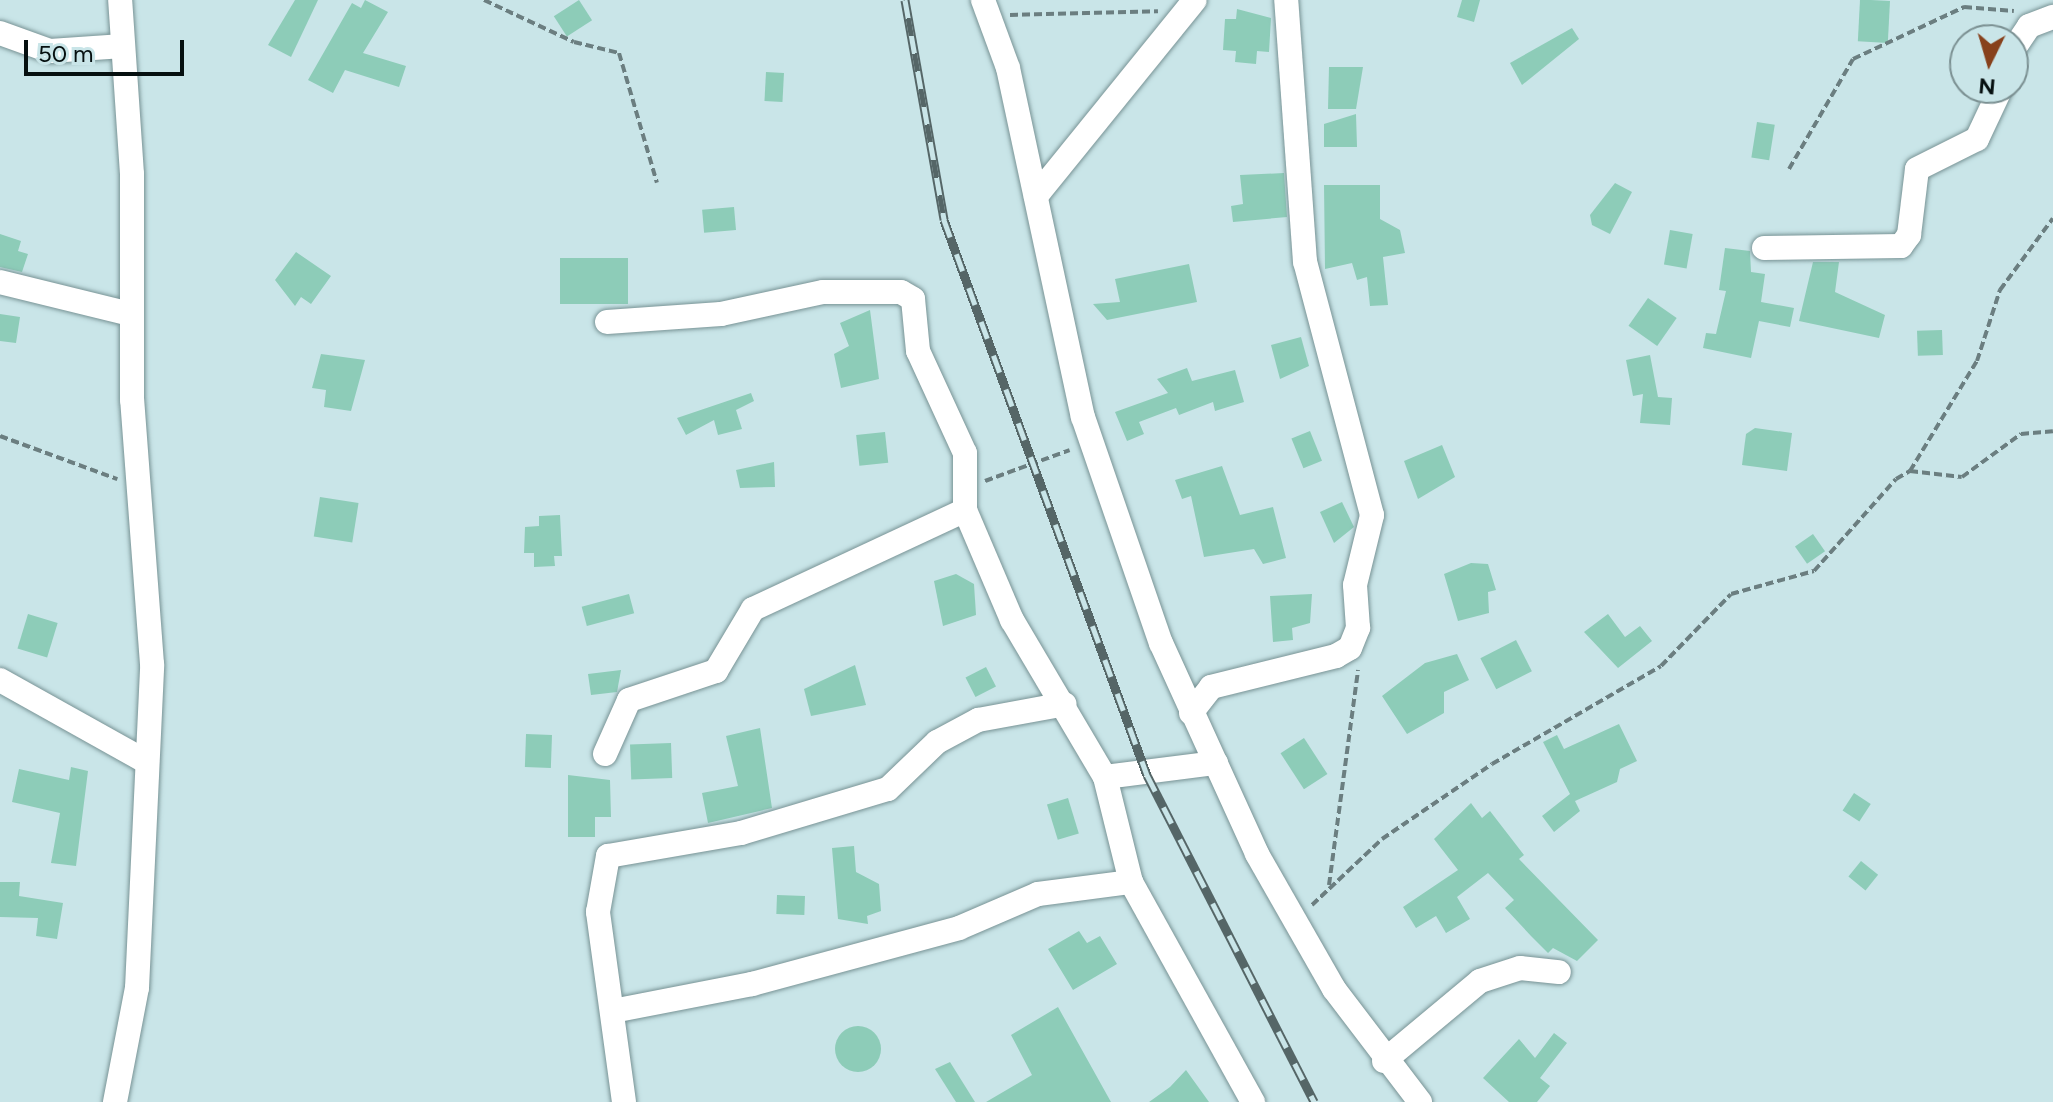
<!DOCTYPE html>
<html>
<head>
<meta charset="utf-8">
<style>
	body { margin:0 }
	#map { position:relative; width:2053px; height:1102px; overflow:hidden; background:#c9e5e8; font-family:Figtree,sans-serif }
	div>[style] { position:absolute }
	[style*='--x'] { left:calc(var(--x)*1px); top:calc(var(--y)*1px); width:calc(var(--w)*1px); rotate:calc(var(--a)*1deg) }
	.building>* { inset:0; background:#8dccb8; transform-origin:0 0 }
	.round { border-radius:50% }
	.path>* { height:4px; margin-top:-2px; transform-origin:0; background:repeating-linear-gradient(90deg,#6b7e80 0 8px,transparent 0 12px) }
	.roads { filter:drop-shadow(0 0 2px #789395) drop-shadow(0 0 2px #789395) }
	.minor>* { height:24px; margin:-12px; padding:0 12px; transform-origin:12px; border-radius:12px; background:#fff }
	.rail>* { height:9px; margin-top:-4.5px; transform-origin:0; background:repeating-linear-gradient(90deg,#c9e5e8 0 18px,#556667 0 36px); box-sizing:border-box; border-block:2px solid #556667 }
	span { translate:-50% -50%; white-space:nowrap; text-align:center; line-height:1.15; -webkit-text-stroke:8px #c9e5e8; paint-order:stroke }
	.north { position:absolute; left:1949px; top:24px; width:80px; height:80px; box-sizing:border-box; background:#c9e5e8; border:2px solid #7b9092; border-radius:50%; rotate:185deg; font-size:22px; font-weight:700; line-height:32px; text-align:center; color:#061010 }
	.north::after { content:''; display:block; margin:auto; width:28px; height:36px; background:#87411c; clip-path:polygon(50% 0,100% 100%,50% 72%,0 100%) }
	.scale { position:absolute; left:24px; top:40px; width:160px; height:36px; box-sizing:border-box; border:4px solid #061010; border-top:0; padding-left:10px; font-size:24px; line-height:28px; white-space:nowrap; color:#061010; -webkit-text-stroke:6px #c9e5e8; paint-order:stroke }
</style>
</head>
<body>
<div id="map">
	<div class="building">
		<i style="clip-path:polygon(295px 0,318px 0,291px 57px,268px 45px)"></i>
		<i style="clip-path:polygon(365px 0,388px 12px,363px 53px,406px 66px,399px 87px,345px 70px,333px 93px,308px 80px,352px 3px,361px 8px)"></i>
		<i style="left:579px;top:0;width:24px;height:30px;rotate:57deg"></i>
		<i style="clip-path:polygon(1462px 0,1480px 0,1474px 22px,1457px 17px)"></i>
		<i style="left:1890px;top:1px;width:42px;height:30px;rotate:93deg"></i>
		<i style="clip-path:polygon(1237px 9px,1271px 18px,1269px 52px,1257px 51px,1256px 64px,1235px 62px,1236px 51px,1223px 50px,1225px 19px,1236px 19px)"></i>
		<i style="clip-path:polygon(1572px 28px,1579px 39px,1522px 85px,1510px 63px)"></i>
		<i style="clip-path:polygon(1329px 67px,1363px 67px,1356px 109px,1328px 109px)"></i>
		<i style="left:766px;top:72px;width:18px;height:29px;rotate:3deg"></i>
		<i style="clip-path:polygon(1356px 114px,1357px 147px,1324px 147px,1324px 124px)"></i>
		<i style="left:1757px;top:122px;width:18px;height:36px;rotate:9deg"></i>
		<i style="clip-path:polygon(1284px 173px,1287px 217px,1233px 222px,1231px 206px,1243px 204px,1240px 175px)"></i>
		<i style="clip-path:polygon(1615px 183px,1632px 192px,1610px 234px,1592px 225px,1590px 215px)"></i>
		<i style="clip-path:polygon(1324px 185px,1380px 185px,1380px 219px,1400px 230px,1405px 253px,1383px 257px,1388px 305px,1370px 306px,1367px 277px,1357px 280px,1352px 263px,1325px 269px)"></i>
		<i style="left:734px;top:207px;width:23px;height:32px;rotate:85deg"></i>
		<i style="left:1670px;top:230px;width:23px;height:35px;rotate:10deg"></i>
		<i style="clip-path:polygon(0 234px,21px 241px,18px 251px,28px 254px,22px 272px,0 267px)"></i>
		<i style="clip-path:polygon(1725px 248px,1750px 251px,1751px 272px,1765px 274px,1761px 302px,1794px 308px,1790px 327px,1759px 321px,1751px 358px,1703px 348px,1706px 333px,1716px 334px,1726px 291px,1719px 290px)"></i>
		<i style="clip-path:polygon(296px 252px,331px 276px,311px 304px,301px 297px,295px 306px,275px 280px)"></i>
		<i style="left:560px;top:258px;width:68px;height:46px"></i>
		<i style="clip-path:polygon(1813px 262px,1839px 262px,1835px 292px,1885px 315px,1879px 338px,1799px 321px)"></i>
		<i style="clip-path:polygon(1189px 264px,1197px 302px,1107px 320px,1093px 304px,1120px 302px,1115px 279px)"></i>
		<i style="left:1648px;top:298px;width:35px;height:34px;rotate:35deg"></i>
		<i style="clip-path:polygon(870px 310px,879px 379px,841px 388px,834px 354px,849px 346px,840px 323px)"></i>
		<i style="clip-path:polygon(0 314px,20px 317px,16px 343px,0 341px)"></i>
		<i style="left:1942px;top:330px;width:25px;height:25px;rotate:88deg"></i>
		<i style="clip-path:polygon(1301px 337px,1309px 366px,1280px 379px,1271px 345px)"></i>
		<i style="clip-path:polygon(321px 354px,365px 360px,351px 411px,324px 407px,326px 390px,312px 388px)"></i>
		<i style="clip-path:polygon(1650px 355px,1658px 397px,1672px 398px,1670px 425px,1640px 423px,1643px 394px,1633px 396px,1626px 360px)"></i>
		<i style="clip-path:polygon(1187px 368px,1192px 381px,1235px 370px,1244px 402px,1215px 411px,1213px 402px,1179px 415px,1176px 408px,1139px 422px,1144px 434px,1127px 441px,1115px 412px,1168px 393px,1157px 379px)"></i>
		<i style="clip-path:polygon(751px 393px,754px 401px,736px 410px,742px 429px,718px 435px,714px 420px,686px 435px,677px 418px)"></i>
		<i style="clip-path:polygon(1755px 428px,1792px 433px,1787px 471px,1742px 465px,1746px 434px)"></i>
		<i style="left:1310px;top:431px;width:32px;height:20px;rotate:68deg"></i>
		<i style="left:885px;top:432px;width:31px;height:29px;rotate:84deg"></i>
		<i style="clip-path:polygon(1442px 445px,1455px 477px,1418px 499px,1404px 461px)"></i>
		<i style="clip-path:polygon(774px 462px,775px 487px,740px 488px,736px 470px)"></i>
		<i style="clip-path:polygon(1222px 466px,1240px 515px,1273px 507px,1286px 558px,1263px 564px,1254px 549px,1204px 557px,1191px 496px,1182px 499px,1175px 480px)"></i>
		<i style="left:320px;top:497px;width:39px;height:40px;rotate:9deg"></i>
		<i style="clip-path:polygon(1342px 502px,1354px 527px,1334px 543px,1320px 512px)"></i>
		<i style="clip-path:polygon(560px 515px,562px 556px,554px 556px,555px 566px,534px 567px,534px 553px,524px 553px,525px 527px,539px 526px,539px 516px)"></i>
		<i style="left:1813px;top:534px;width:21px;height:22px;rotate:55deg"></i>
		<i style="clip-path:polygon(1471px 563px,1488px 564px,1496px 590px,1488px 592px,1489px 613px,1458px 621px,1444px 574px)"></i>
		<i style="clip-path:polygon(956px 574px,974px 584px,976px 615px,943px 626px,934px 581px)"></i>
		<i style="left:629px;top:594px;width:20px;height:49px;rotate:75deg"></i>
		<i style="clip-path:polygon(1312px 594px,1310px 623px,1292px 628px,1293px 640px,1273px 642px,1270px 596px)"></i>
		<i style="left:28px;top:614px;width:31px;height:36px;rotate:17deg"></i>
		<i style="clip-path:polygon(1608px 614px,1625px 637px,1640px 626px,1652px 641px,1618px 668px,1584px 632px)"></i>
		<i style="left:1516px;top:640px;width:35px;height:40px;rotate:63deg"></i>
		<i style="clip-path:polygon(1457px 654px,1469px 680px,1444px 692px,1444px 713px,1407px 734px,1382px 696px,1425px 663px)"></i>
		<i style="clip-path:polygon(855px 665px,866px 705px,811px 716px,804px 689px)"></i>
		<i style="left:986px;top:667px;width:22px;height:23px;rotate:63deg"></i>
		<i style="clip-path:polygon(621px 670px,617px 692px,591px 695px,588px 674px)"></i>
		<i style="clip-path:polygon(1619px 724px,1637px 761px,1620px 769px,1617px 782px,1575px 801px,1580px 811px,1554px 832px,1542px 816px,1570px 794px,1543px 742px,1557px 735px,1564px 749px)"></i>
		<i style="clip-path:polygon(760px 728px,772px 808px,708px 823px,702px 793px,738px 786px,726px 736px)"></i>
		<i style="left:552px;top:735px;width:33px;height:26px;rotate:92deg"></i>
		<i style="left:1304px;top:738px;width:43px;height:28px;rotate:57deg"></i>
		<i style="left:671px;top:743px;width:35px;height:41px;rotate:88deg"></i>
		<i style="clip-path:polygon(71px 767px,88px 771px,76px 866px,51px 863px,60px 813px,12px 802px,19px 769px,69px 780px)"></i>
		<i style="clip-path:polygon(568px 775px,610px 780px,611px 817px,595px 817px,595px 837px,568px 837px)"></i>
		<i style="left:1854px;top:793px;width:20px;height:21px;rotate:33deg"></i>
		<i style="left:1068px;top:798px;width:37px;height:22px;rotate:73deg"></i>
		<i style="clip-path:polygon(1471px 803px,1482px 818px,1490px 811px,1524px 855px,1519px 859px,1598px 940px,1577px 961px,1553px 948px,1548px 953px,1531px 936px,1505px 908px,1514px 900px,1488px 873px,1457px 897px,1470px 919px,1446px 933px,1436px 916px,1416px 928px,1403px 907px,1458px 870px,1434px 839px)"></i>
		<i style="clip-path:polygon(854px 846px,856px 872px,879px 884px,881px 911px,867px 916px,868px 924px,838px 919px,832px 848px)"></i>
		<i style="left:1861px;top:861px;width:22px;height:20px;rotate:39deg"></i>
		<i style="clip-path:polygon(0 882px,20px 882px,19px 896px,63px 903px,57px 939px,36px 936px,38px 918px,0 917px)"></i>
		<i style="left:777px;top:895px;width:28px;height:19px;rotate:2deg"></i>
		<i style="clip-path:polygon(1079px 931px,1087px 943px,1100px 936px,1117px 964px,1073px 990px,1048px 949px)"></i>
		<i style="clip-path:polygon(1058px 1007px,1111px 1102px,986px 1102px,1032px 1075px,1011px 1035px)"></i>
		<i class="round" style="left:835px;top:1026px;width:46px;height:46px"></i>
		<i style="clip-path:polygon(1554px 1033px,1567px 1043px,1540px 1078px,1550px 1086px,1537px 1102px,1509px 1102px,1483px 1078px,1519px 1039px,1535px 1058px)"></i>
		<i style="clip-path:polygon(950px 1062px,975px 1102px,956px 1102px,935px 1069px)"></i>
		<i style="clip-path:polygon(1186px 1070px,1209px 1102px,1149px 1102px,1170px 1087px)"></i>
	</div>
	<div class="path">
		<i style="--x:484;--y:0;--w:99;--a:25"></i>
		<i style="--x:574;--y:42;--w:46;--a:13.7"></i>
		<i style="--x:619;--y:53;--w:135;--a:73.7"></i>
		<i style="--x:1010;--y:15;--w:148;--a:-1.5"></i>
		<i style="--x:1789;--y:169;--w:127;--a:-59.8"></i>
		<i style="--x:1853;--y:59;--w:123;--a:-25.1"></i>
		<i style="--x:1964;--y:7;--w:50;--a:4.6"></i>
		<i style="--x:0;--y:436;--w:125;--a:20.2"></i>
		<i style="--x:1910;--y:471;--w:129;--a:-58.7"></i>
		<i style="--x:1977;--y:361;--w:75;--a:-72.1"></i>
		<i style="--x:2000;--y:290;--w:89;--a:-53.6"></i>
		<i style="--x:985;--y:481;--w:90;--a:-20"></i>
		<i style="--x:1329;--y:885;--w:217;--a:-82.3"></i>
		<i style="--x:1312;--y:905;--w:96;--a:-43.3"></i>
		<i style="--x:1382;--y:839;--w:133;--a:-34.3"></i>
		<i style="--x:1492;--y:764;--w:195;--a:-30.1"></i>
		<i style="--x:1661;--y:666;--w:100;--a:-45.8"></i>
		<i style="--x:1731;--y:594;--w:86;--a:-15.5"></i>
		<i style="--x:1814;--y:571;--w:123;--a:-48.3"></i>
		<i style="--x:1896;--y:479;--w:16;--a:-30"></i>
		<i style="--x:1910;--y:471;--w:52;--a:6.6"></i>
		<i style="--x:1962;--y:477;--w:73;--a:-36.1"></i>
		<i style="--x:2021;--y:434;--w:32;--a:-5"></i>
	</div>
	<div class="roads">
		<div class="minor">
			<i style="--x:983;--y:0;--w:72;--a:69.8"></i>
			<i style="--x:1008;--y:68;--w:357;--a:77.9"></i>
			<i style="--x:1083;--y:417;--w:239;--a:71"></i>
			<i style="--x:1161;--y:643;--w:232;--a:65.5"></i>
			<i style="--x:1257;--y:854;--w:155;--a:60.3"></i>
			<i style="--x:1334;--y:989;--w:142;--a:52.7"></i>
			<i style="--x:0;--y:33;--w:53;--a:19.8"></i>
			<i style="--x:50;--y:51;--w:73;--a:-3.9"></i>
			<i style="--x:2013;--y:50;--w:29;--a:-56"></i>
			<i style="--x:2029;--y:26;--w:26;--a:-21"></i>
			<i style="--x:1036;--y:196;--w:252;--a:-51"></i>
			<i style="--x:1764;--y:248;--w:137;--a:-0.8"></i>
			<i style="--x:1901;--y:246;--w:14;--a:-54"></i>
			<i style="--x:1909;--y:235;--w:66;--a:-83.1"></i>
			<i style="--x:1917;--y:169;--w:67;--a:-26.6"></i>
			<i style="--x:1977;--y:139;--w:56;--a:-64.8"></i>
			<i style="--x:0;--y:282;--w:134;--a:13.8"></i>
			<i style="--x:607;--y:322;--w:114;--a:-4"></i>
			<i style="--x:721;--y:314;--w:104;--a:-12.2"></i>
			<i style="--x:823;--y:292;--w:78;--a:0"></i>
			<i style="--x:901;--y:292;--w:14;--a:30"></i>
			<i style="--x:913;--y:299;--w:52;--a:84.5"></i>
			<i style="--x:918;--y:351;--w:112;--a:65.3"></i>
			<i style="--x:965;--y:453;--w:57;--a:90"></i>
			<i style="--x:965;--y:510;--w:120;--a:66.9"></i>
			<i style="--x:1012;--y:620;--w:182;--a:59.4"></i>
			<i style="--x:1105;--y:777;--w:108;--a:76.1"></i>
			<i style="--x:1131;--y:882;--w:252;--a:61"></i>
			<i style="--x:0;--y:680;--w:168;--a:29.2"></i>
			<i style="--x:1191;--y:713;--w:33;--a:-52"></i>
			<i style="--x:1211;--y:687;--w:129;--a:-13.9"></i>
			<i style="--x:1336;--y:656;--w:16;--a:-30"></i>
			<i style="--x:1350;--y:648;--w:22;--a:-68"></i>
			<i style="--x:1358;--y:628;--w:43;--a:-94"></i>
			<i style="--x:1355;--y:585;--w:72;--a:-76.3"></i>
			<i style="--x:1372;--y:515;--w:262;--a:-104.8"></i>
			<i style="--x:1305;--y:262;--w:263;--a:-94.1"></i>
			<i style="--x:605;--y:754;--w:59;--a:-66"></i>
			<i style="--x:629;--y:700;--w:92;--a:-18.4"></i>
			<i style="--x:716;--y:671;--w:72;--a:-59.2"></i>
			<i style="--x:753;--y:609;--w:234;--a:-25"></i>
			<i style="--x:1105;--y:777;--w:112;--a:-7.2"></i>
			<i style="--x:613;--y:1011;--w:142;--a:-11"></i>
			<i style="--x:752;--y:984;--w:214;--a:-15.1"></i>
			<i style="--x:959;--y:928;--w:86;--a:-23.3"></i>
			<i style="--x:1038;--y:894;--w:94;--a:-7.4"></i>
			<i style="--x:1384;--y:1061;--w:125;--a:-39.8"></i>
			<i style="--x:1480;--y:981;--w:42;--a:-18"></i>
			<i style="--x:1520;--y:968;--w:39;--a:6"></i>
			<i style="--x:115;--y:1102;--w:116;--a:-79.1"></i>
			<i style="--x:137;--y:988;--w:324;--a:-87.3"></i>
			<i style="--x:152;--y:664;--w:265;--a:-94.3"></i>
			<i style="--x:132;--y:400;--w:226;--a:-90"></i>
			<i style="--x:132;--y:174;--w:174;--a:-93.9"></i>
			<i style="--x:624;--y:1102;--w:192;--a:-97.8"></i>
			<i style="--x:598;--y:912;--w:57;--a:-79.9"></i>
			<i style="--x:608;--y:856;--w:135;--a:-9.8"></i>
			<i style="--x:741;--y:833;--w:153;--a:-16.7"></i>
			<i style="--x:888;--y:789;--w:68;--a:-43.8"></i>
			<i style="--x:937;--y:742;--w:47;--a:-28.2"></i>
			<i style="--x:978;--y:720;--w:88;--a:-10.4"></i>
		</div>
	</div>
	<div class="rail">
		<i style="--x:905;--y:0;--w:223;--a:79.9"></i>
		<i style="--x:944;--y:220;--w:591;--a:69.91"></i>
		<i style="--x:1147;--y:775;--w:367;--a:62.9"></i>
	</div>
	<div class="north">N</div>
	<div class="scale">50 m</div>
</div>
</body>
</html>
